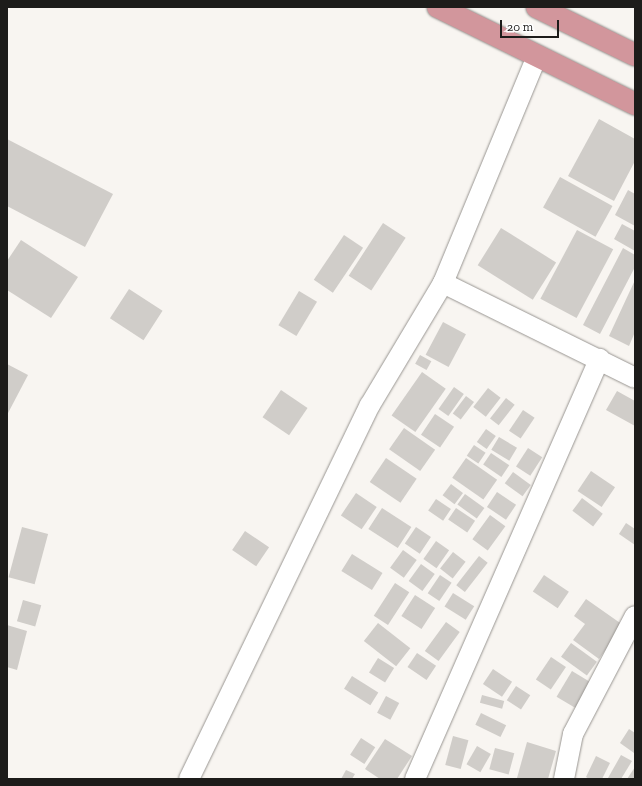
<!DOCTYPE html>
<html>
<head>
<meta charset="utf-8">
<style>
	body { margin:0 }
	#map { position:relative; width:642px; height:786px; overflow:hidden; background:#f8f5f1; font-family:"Zilla Slab",serif }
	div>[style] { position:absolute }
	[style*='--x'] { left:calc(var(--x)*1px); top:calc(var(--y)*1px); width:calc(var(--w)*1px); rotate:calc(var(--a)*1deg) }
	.building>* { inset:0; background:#d0cdc9; transform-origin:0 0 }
	.roads { filter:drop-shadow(0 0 1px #989591) drop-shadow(0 0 1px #989591) }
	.minor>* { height:20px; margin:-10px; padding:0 10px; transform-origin:10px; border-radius:10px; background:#fff }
	.trunk>* { height:22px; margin:-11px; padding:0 11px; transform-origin:11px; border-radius:11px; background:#d2969c }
	span { translate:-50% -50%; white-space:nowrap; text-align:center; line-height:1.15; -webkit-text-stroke:3px #fff; paint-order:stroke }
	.frame { position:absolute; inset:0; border:8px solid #1d1c1a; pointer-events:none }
	.scale { position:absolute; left:500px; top:20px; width:59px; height:18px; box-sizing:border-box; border:2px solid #1d1c1a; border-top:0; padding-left:5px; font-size:12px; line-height:14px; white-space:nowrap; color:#1d1c1a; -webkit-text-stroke:3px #fff; paint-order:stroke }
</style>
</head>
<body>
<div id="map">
	<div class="building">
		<i style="clip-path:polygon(599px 119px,635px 139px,635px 161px,614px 201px,568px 176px)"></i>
		<i style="clip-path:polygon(7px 139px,113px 194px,85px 247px,7px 206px)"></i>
		<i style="left:560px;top:177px;width:60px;height:35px;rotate:29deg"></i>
		<i style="clip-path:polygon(628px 190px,635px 194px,635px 226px,615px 215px)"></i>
		<i style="left:383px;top:223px;width:27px;height:63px;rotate:33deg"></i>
		<i style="clip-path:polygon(622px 224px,635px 231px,635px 251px,614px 239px)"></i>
		<i style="left:501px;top:228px;width:65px;height:44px;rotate:32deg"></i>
		<i style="left:577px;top:230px;width:41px;height:78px;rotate:28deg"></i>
		<i style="left:344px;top:235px;width:23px;height:54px;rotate:34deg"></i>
		<i style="clip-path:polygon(21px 240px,78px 277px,51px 318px,7px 290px,7px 261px)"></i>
		<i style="clip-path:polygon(623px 248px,635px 255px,635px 267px,600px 334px,583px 325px)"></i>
		<i style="clip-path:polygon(635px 280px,635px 332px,629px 346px,609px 336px)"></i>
		<i style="left:129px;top:289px;width:40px;height:35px;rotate:33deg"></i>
		<i style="left:299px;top:291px;width:21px;height:40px;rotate:31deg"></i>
		<i style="left:443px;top:322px;width:26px;height:37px;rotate:28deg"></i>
		<i style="left:420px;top:355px;width:13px;height:10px;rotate:29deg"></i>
		<i style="clip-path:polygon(7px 364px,28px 375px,7px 415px)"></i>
		<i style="left:422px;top:372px;width:29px;height:53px;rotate:35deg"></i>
		<i style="left:454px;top:387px;width:12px;height:27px;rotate:35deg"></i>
		<i style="left:488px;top:388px;width:16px;height:24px;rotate:38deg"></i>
		<i style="left:281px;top:390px;width:32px;height:33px;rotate:34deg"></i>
		<i style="clip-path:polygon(617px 391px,635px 401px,635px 426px,606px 410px)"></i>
		<i style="left:466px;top:396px;width:10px;height:22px;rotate:37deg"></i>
		<i style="left:506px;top:398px;width:11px;height:26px;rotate:38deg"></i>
		<i style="left:523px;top:410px;width:14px;height:25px;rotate:34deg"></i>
		<i style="left:435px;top:414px;width:23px;height:25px;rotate:34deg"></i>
		<i style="left:404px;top:428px;width:38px;height:26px;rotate:35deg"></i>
		<i style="left:486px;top:429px;width:12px;height:16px;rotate:35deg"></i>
		<i style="left:499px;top:437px;width:21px;height:15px;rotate:31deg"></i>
		<i style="left:474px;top:445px;width:14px;height:13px;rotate:34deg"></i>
		<i style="left:528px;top:448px;width:17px;height:22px;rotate:33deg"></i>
		<i style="left:491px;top:453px;width:22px;height:14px;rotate:34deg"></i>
		<i style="left:386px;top:458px;width:37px;height:29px;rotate:34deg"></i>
		<i style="left:466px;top:458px;width:38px;height:24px;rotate:35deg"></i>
		<i style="left:591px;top:471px;width:29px;height:24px;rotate:34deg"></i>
		<i style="left:513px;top:472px;width:22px;height:14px;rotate:36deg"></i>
		<i style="left:451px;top:484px;width:15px;height:14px;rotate:37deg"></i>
		<i style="left:497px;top:492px;width:23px;height:18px;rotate:34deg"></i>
		<i style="left:356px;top:493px;width:25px;height:27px;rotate:34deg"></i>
		<i style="left:465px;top:494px;width:24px;height:13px;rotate:36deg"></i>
		<i style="left:582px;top:498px;width:26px;height:16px;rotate:37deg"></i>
		<i style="left:436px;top:499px;width:18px;height:14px;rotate:34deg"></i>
		<i style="left:382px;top:508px;width:35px;height:25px;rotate:33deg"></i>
		<i style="left:456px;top:508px;width:23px;height:14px;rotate:34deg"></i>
		<i style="left:490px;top:515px;width:19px;height:30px;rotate:36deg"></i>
		<i style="clip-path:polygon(626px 523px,635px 529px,635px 545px,619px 534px)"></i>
		<i style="left:22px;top:527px;width:27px;height:52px;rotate:15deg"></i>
		<i style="left:416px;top:527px;width:18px;height:20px;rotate:34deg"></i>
		<i style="left:245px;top:531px;width:29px;height:23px;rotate:34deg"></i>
		<i style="left:436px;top:541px;width:16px;height:22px;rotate:35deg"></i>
		<i style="left:403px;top:550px;width:17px;height:22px;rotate:36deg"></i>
		<i style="left:453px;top:552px;width:16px;height:21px;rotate:38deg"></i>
		<i style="left:352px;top:554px;width:36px;height:20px;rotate:32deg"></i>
		<i style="left:479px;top:556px;width:11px;height:37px;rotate:38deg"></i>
		<i style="left:421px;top:564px;width:17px;height:21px;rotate:36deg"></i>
		<i style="left:440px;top:575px;width:14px;height:22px;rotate:34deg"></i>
		<i style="left:544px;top:575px;width:30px;height:20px;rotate:34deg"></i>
		<i style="left:395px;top:583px;width:17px;height:39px;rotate:33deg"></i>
		<i style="left:453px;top:593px;width:25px;height:16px;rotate:32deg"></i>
		<i style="left:415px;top:595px;width:24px;height:25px;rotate:33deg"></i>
		<i style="clip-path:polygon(586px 599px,623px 625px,599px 659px,573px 640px,585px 624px,574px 616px)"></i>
		<i style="left:23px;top:600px;width:19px;height:22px;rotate:16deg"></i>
		<i style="left:446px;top:622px;width:17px;height:36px;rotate:36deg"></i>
		<i style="left:378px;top:623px;width:41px;height:23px;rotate:38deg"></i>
		<i style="clip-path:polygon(7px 625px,27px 631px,17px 670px,7px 667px)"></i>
		<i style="left:571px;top:643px;width:32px;height:17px;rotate:36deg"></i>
		<i style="left:417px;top:653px;width:23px;height:17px;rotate:34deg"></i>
		<i style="left:551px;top:657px;width:18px;height:27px;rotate:34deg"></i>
		<i style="left:378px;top:658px;width:19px;height:17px;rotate:32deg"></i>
		<i style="left:493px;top:669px;width:23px;height:18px;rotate:34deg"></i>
		<i style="left:572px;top:671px;width:27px;height:30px;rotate:31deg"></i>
		<i style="left:352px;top:676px;width:31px;height:15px;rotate:32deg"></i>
		<i style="left:516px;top:686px;width:17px;height:17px;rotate:33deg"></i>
		<i style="left:482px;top:695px;width:23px;height:8px;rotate:15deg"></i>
		<i style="left:386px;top:696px;width:15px;height:19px;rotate:28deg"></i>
		<i style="left:481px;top:713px;width:28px;height:13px;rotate:26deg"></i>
		<i style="clip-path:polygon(629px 729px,635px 733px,634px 753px,620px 743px)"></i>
		<i style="left:453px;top:736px;width:16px;height:30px;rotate:15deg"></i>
		<i style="left:361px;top:738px;width:17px;height:20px;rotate:33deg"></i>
		<i style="clip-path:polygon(385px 739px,412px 756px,397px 779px,380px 779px,365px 769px)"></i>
		<i style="clip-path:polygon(527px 742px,556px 751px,548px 779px,517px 778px)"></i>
		<i style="left:477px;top:746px;width:16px;height:21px;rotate:30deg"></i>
		<i style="left:495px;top:748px;width:20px;height:22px;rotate:15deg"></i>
		<i style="clip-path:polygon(621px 755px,632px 761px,621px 779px,610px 779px,608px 778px)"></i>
		<i style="clip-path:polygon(596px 756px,610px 763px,602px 779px,589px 779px,586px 777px)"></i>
		<i style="clip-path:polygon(635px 767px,635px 779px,627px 779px)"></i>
		<i style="clip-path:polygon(346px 770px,355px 774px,352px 779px,341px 779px)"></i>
	</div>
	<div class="roads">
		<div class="minor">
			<i style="--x:443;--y:283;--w:214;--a:26.3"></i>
			<i style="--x:189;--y:779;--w:415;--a:-64.2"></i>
			<i style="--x:370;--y:405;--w:142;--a:-59.1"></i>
			<i style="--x:443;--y:283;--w:246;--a:-67.5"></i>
			<i style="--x:415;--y:779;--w:459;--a:-66.3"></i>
			<i style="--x:564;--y:779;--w:46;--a:-78.7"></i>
			<i style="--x:573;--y:734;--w:133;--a:-62.3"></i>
		</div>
		<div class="trunk">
			<i style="--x:438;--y:7;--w:220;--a:26.2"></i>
			<i style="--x:537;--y:7;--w:109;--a:26.1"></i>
		</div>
	</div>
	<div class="frame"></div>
	<div class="scale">20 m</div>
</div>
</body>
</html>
